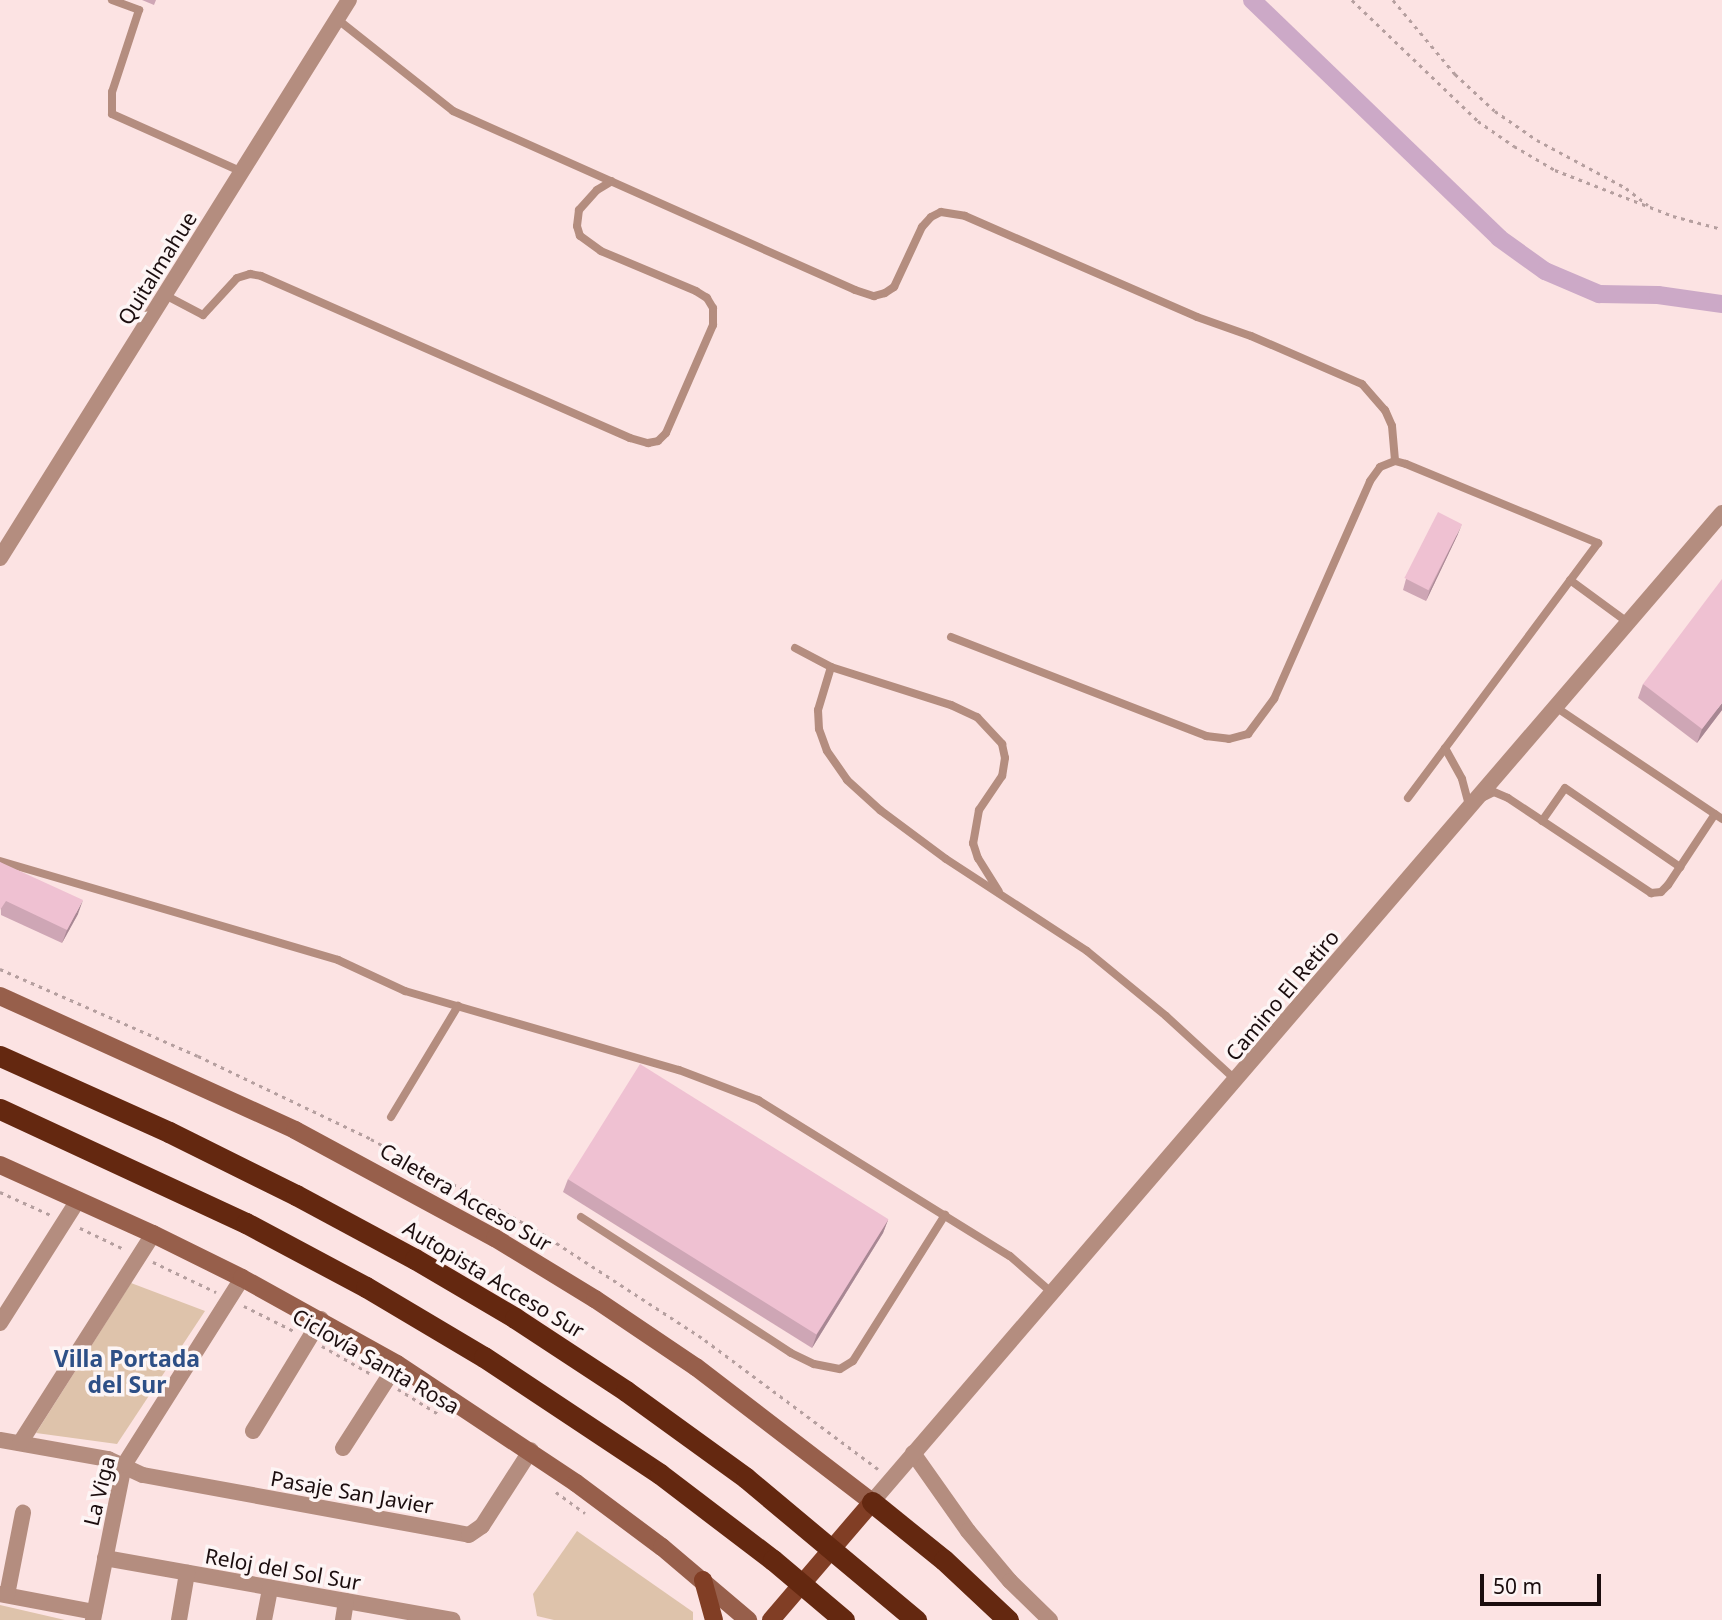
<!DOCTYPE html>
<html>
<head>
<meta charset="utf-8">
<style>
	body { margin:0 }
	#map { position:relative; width:1722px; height:1620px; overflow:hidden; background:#fce3e3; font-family:"Noto Sans",sans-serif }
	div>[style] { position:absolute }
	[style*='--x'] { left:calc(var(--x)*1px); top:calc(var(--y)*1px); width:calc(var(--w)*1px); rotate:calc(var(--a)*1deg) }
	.green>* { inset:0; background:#dec3ab }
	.canal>* { height:18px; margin:-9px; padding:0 9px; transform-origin:9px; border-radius:9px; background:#cca9c7 }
	.path>* { height:2.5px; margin-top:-1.25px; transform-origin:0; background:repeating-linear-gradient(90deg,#b59f9f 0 3.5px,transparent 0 8.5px) }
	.lane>* { height:8px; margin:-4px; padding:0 4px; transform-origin:4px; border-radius:4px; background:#b48d7f }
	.street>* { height:16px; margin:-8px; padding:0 8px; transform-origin:8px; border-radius:8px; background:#b48d7f }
	.secondary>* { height:18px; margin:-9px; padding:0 9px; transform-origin:9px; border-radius:9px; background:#975f4b }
	.primary>* { height:18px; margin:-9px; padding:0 9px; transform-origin:9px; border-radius:9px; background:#813e25 }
	.highway>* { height:21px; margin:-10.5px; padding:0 10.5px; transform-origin:10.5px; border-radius:10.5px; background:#642810 }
	.wall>* { inset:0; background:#cea6b5 }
	.shaded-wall>* { inset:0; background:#a78793 }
	.building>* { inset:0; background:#efc1d2; transform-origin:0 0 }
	span { translate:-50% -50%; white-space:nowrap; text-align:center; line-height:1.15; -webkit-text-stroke:7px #fdf5f5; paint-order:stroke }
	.street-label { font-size:21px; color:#1b0d0e }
	.neighbourhood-label { font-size:23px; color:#2d4f86; font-weight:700 }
	.scale { position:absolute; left:1480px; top:1574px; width:121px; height:32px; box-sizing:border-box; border:4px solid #1b0d0e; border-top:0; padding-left:9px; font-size:21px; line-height:24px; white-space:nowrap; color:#1b0d0e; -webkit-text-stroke:5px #fdf5f5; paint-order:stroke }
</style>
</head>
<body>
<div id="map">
	<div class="green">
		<i style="clip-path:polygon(131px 1283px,205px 1311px,117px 1444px,36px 1433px)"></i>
		<i style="clip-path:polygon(577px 1531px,693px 1612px,693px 1620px,554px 1620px,537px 1616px,533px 1594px)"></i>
		<i style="clip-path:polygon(0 1605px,65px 1620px,0 1620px)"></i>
	</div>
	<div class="canal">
		<i style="--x:1252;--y:0;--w:343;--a:43.9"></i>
		<i style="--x:1499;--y:238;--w:57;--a:35.7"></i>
		<i style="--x:1545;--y:271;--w:59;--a:23.1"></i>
		<i style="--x:1599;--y:294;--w:59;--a:1"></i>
		<i style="--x:1658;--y:295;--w:65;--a:8"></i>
	</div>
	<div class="path">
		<i style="--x:1352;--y:0;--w:175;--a:43.8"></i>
		<i style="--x:1478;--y:121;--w:44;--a:34.8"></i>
		<i style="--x:1514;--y:146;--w:48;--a:30.3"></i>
		<i style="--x:1555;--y:170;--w:127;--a:21.3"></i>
		<i style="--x:1673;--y:216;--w:51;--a:14.9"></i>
		<i style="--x:1393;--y:0;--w:97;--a:50"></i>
		<i style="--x:1455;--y:74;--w:54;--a:42.8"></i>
		<i style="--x:1495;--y:111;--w:51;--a:34.6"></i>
		<i style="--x:1537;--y:140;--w:101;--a:28.3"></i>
		<i style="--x:1626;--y:188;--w:28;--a:38"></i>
		<i style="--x:0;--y:969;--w:216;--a:23.7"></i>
		<i style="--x:198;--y:1056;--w:192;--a:25.6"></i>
		<i style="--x:371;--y:1139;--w:187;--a:28.8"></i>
		<i style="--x:535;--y:1229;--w:203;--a:33.1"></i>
		<i style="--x:705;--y:1340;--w:216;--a:36.7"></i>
		<i style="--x:0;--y:1192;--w:56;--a:24.3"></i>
		<i style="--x:80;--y:1228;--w:49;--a:25.5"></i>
		<i style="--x:153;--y:1262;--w:70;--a:25.5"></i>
		<i style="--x:244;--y:1306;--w:56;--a:26.6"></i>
		<i style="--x:322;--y:1346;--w:56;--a:29.7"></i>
		<i style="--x:398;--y:1389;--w:49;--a:31.8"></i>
		<i style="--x:556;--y:1492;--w:36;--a:36"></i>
	</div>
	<div class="lane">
		<i style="--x:112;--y:0;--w:29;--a:20"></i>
		<i style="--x:139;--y:10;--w:86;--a:108.2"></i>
		<i style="--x:112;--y:92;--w:22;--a:90"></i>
		<i style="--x:112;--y:114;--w:142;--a:24"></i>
		<i style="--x:337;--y:19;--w:148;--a:38.4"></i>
		<i style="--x:453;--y:111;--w:440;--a:24"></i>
		<i style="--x:855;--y:290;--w:20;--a:18"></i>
		<i style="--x:874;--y:296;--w:11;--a:-15"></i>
		<i style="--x:885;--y:293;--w:11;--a:-34"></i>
		<i style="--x:894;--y:287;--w:66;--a:-65"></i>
		<i style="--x:922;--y:227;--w:13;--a:-48"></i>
		<i style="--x:931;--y:217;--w:11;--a:-27"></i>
		<i style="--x:941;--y:212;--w:24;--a:9"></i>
		<i style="--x:965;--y:216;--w:253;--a:23.5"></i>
		<i style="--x:1197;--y:317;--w:57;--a:19.4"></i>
		<i style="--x:1251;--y:336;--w:121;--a:23.4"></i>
		<i style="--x:1362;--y:384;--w:35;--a:49"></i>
		<i style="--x:1385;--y:410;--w:17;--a:66"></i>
		<i style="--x:1392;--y:426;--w:35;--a:85"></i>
		<i style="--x:165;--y:295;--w:43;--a:27.8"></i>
		<i style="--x:203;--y:315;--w:50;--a:-47.4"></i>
		<i style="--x:237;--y:278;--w:14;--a:-17"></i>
		<i style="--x:250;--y:274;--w:11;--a:10"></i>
		<i style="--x:261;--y:276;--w:403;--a:23.7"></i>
		<i style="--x:630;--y:438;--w:19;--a:16"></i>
		<i style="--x:648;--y:443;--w:10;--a:-11"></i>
		<i style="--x:658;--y:441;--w:11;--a:-45"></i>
		<i style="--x:666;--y:433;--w:118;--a:-66.5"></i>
		<i style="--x:713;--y:325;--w:17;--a:-90"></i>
		<i style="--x:713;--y:308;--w:12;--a:-121"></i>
		<i style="--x:707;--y:298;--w:13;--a:-148"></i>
		<i style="--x:696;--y:291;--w:103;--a:-157.2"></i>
		<i style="--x:601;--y:251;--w:26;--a:-144"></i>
		<i style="--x:580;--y:236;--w:10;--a:-107"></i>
		<i style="--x:577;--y:226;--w:16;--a:-83"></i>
		<i style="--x:579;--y:210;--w:27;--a:-48"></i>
		<i style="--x:597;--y:190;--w:17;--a:-31"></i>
		<i style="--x:1570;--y:580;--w:74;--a:36.3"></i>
		<i style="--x:951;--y:637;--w:274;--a:21.2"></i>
		<i style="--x:1206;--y:736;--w:23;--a:7"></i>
		<i style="--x:1229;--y:739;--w:20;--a:-15"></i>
		<i style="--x:1248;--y:734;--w:44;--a:-53.4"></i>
		<i style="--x:1274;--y:699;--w:238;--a:-66.2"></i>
		<i style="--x:1370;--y:481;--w:17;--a:-54"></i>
		<i style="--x:1380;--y:467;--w:16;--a:-22"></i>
		<i style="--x:1395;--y:461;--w:11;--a:15"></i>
		<i style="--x:1406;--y:464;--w:208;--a:22.4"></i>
		<i style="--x:1598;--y:543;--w:318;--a:126.7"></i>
		<i style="--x:795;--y:648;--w:41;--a:27.8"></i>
		<i style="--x:831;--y:667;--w:45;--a:106.8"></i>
		<i style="--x:818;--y:710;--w:19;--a:87"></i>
		<i style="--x:819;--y:729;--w:23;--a:70"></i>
		<i style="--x:827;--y:751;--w:35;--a:55"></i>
		<i style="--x:847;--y:780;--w:45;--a:42.3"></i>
		<i style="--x:880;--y:810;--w:82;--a:36.6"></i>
		<i style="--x:946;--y:859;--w:168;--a:33.1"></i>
		<i style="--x:1087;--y:951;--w:102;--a:39.4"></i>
		<i style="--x:1166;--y:1016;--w:96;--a:42.5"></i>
		<i style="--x:831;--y:667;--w:126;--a:17.6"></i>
		<i style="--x:951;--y:705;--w:29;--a:25"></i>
		<i style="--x:977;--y:717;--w:37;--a:47"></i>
		<i style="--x:1002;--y:744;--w:14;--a:78"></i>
		<i style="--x:1005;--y:758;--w:18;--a:99"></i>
		<i style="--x:1002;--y:776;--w:41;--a:124.1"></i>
		<i style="--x:979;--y:810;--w:34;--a:100"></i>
		<i style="--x:973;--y:843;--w:16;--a:72"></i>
		<i style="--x:978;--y:858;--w:39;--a:58"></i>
		<i style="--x:1557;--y:708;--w:199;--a:33.9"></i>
		<i style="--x:1445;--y:748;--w:35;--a:61"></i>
		<i style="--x:1462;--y:779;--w:27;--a:75"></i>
		<i style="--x:1482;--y:798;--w:13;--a:-27"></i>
		<i style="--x:1494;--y:792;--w:15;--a:23"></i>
		<i style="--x:1508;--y:798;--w:172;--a:33.6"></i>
		<i style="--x:1651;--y:893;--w:10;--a:-6"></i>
		<i style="--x:1661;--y:892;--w:10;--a:-45"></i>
		<i style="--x:1668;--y:885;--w:85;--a:-56.5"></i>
		<i style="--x:1542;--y:821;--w:40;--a:-55.1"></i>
		<i style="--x:1565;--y:788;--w:140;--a:34.5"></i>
		<i style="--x:0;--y:861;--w:352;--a:16.3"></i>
		<i style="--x:338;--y:960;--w:74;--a:24.8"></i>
		<i style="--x:405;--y:991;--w:285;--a:16.1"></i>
		<i style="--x:679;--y:1070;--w:85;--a:20.8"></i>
		<i style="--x:758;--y:1100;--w:296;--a:31.8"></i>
		<i style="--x:1010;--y:1256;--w:55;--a:41.3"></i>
		<i style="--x:391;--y:1117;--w:130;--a:-58.9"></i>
		<i style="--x:581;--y:1217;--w:250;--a:32.9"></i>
		<i style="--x:791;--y:1353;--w:25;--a:26"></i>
		<i style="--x:814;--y:1364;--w:26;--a:11"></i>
		<i style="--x:840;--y:1369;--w:15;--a:-32"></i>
		<i style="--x:853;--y:1361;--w:173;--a:-57.8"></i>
	</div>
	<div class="street">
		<i style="--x:0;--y:558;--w:658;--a:-57.98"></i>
		<i style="--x:0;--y:1323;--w:146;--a:-57.6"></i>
		<i style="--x:253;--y:1431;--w:131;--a:-58.7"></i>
		<i style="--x:0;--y:1440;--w:110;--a:10"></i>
		<i style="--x:108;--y:1459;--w:38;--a:25"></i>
		<i style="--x:143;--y:1475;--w:331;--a:10.4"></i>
		<i style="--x:469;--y:1535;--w:16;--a:-35"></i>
		<i style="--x:482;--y:1526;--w:90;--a:-57.2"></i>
		<i style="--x:20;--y:1443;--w:248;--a:-57.5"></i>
		<i style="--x:343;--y:1448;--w:100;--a:-57.3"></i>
		<i style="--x:913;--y:1453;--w:95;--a:54.8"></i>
		<i style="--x:968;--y:1531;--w:65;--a:50"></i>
		<i style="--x:1010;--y:1581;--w:56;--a:44.3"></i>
		<i style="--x:872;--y:1502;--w:1304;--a:-49.32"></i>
		<i style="--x:105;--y:1558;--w:353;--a:10.1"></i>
		<i style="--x:0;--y:1594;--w:96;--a:10.8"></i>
		<i style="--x:7;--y:1595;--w:84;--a:-79"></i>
		<i style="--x:93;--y:1620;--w:158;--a:-78.7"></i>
		<i style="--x:124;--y:1465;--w:221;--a:-57.7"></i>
		<i style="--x:179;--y:1620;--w:48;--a:-80.3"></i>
		<i style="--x:264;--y:1620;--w:33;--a:-79"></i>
		<i style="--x:343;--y:1620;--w:19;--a:-81"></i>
	</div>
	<div class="secondary">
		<i style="--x:0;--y:996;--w:324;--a:24.4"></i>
		<i style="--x:295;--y:1130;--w:227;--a:28.4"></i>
		<i style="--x:495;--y:1238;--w:117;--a:31.4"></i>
		<i style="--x:595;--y:1299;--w:122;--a:34"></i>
		<i style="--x:696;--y:1367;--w:222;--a:37.5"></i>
		<i style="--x:0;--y:1165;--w:168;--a:24.3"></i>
		<i style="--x:153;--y:1234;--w:99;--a:26.3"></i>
		<i style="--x:242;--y:1278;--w:177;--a:29"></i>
		<i style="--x:397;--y:1364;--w:215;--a:33.6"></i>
		<i style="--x:576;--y:1483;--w:107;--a:36.7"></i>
		<i style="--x:662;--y:1547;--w:113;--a:40.3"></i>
	</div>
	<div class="primary">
		<i style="--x:703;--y:1580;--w:41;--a:74.6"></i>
		<i style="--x:771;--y:1620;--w:155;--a:-49.4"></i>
	</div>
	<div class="highway">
		<i style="--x:0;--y:1056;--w:185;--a:24.2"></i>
		<i style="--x:169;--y:1132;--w:142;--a:26.4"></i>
		<i style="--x:296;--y:1195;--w:135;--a:28.3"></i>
		<i style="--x:415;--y:1259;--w:116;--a:30.5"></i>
		<i style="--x:515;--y:1318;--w:133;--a:33.3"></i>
		<i style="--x:626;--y:1391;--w:148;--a:35.9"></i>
		<i style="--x:746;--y:1478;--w:222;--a:39.9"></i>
		<i style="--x:0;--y:1109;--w:271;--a:24.9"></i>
		<i style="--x:246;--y:1223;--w:136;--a:28.1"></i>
		<i style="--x:366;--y:1287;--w:137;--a:30.7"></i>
		<i style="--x:484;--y:1357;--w:211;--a:33.6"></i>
		<i style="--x:660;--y:1474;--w:142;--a:37.3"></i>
		<i style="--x:773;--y:1560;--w:93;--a:40.2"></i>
		<i style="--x:872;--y:1502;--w:92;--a:38.9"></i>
		<i style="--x:944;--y:1560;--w:88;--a:43.2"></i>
	</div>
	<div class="wall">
		<i style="clip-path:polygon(142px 0,156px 0,154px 5px)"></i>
		<i style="clip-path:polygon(1458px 534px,1426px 601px,1403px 590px,1406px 579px)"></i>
		<i style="clip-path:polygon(1643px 684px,1722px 710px,1697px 743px,1638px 698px)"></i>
		<i style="clip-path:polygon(0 862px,78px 914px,62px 943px,1px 915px)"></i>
		<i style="clip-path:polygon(568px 1179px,888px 1220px,883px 1233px,812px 1348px,563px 1192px)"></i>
	</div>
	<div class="shaded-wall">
		<i style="clip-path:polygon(1462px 524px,1458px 534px,1426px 601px,1430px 590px)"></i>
		<i style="clip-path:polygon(1722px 703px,1722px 710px,1697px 743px,1702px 729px)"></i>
		<i style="clip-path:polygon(83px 900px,78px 914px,62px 943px,67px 930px)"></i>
		<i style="clip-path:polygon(888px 1220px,883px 1233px,812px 1348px,817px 1334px)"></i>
	</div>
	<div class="building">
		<i style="left:1438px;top:512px;width:27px;height:74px;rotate:27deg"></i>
		<i style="clip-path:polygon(1722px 579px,1722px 703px,1702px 729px,1643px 684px)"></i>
		<i style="clip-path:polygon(0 862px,83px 900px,67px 930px,6px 901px,0 910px)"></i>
		<i style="left:640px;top:1064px;width:293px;height:136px;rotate:32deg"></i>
	</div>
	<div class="street-label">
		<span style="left:157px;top:268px;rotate:-58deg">Quitalmahue</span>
		<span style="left:1282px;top:995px;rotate:-50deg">Camino El Retiro</span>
		<span style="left:466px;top:1197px;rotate:30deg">Caletera Acceso Sur</span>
		<span style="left:494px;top:1279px;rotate:31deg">Autopista Acceso Sur</span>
		<span style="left:376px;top:1361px;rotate:30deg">Ciclovía Santa Rosa</span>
		<span style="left:99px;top:1491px;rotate:-76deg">La Viga</span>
		<span style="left:352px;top:1492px;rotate:10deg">Pasaje San Javier</span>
		<span style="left:283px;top:1569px;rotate:10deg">Reloj del Sol Sur</span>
	</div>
	<div class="neighbourhood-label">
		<span style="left:127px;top:1371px">Villa Portada<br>del Sur</span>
	</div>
	<div class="scale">50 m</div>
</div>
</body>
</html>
